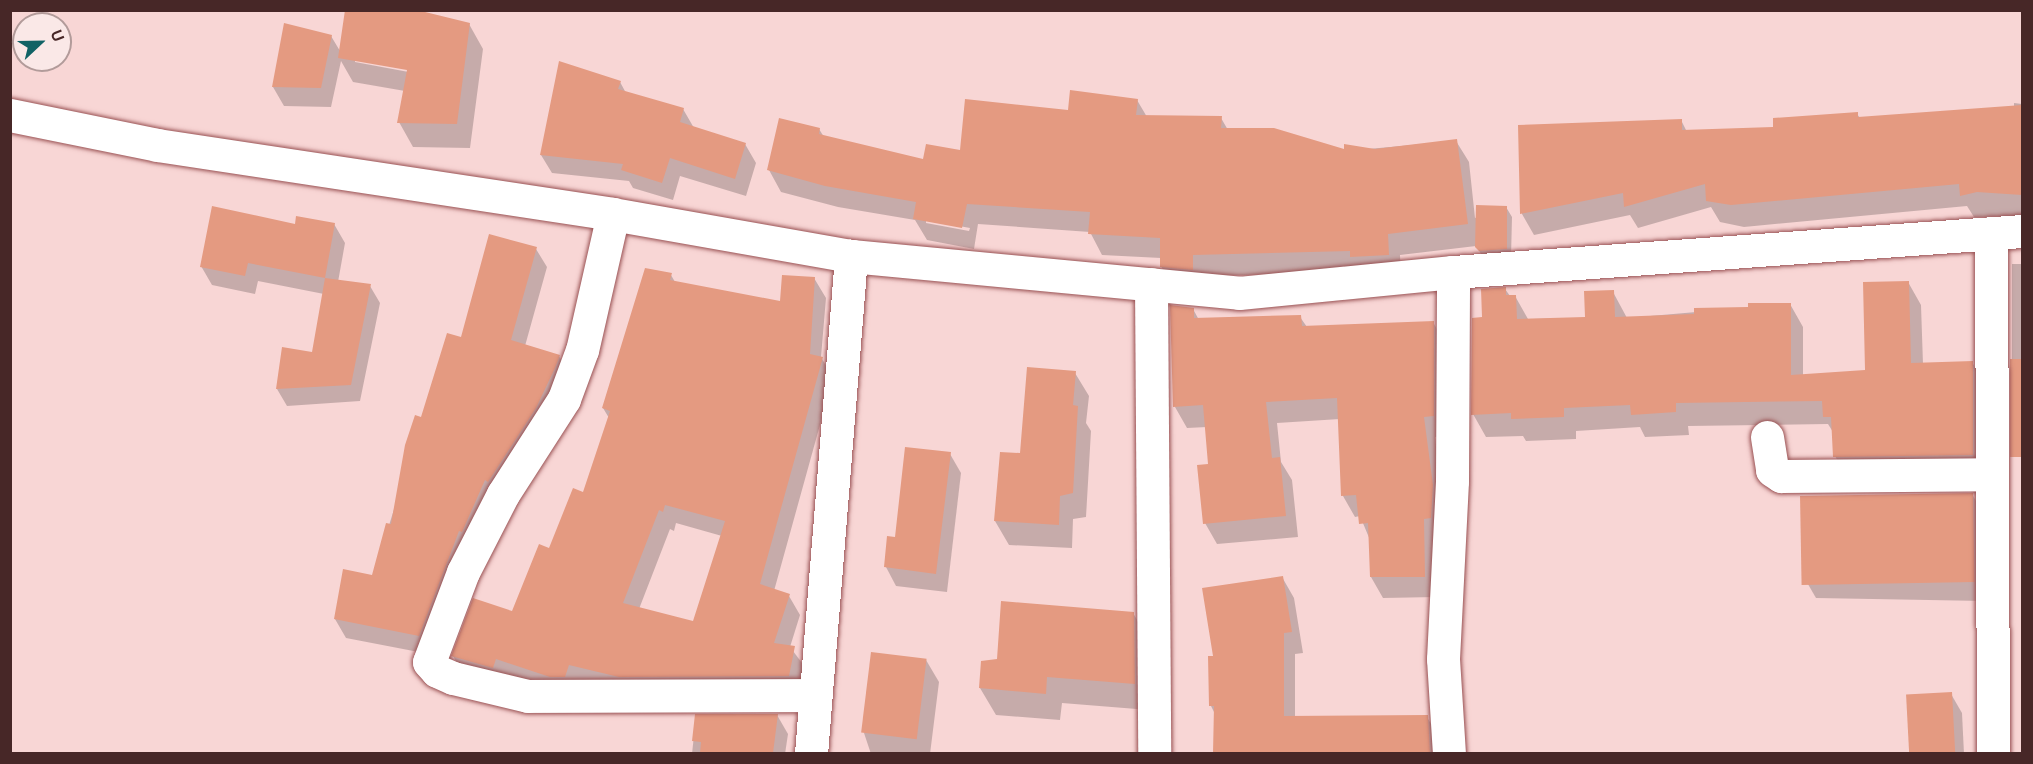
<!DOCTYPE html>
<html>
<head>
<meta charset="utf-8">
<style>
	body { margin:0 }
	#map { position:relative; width:2033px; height:764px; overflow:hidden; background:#f8d6d5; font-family:"DM Sans",sans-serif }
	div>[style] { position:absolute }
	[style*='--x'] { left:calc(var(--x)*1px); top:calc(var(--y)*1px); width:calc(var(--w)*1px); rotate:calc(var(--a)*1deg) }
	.shadow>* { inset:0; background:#0003; transform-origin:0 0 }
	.building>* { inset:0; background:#e49a81; transform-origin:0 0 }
	.roads { filter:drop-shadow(0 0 2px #995153) drop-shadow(0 0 2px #995153) }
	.minor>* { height:33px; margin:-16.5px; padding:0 16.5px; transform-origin:16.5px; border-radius:16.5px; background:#fff }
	span { translate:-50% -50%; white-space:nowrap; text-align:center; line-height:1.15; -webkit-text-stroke:6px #fae8e7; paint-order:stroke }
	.frame { position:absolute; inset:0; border:12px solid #472727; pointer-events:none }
	.north { position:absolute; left:12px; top:12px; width:60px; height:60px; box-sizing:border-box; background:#fae8e7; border:2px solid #b29b9a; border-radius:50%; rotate:68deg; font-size:16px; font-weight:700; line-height:24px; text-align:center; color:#472727 }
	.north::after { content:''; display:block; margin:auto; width:21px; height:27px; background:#116265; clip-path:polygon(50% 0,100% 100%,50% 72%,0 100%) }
</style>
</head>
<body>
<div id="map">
	<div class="shadow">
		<i style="clip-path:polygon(evenodd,469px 24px,483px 49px,470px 148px,413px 147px,399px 122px,405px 91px,353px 82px,341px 61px,331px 107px,284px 106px,273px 87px,285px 25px,331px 36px,340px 51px,469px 24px,355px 59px,415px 70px,414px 73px,355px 62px,355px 59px)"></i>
		<i style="clip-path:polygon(620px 82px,626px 93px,683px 109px,694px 128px,745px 144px,756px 163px,746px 196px,680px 176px,673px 200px,633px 188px,629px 181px,552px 173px,541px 155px)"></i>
		<i style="clip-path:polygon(evenodd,1137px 100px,1147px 117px,1221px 118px,1228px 130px,1346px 151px,1456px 141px,1469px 162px,1475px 218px,1506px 207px,1512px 217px,1511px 258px,1483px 257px,1476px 246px,1400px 255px,1401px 276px,1360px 272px,1205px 276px,1173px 288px,1161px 266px,1161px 258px,1102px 255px,1090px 232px,978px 224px,974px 249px,927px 240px,915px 220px,838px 207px,781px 192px,769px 170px,819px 129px,824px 137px,925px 161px,961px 152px,1069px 112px,1137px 100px,926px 220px,970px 228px,969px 231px,926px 223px,926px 220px)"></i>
		<i style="clip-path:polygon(2014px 103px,2022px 104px,2022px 216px,1974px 217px,1967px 206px,1744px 227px,1720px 222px,1711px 207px,1638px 228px,1630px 215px,1534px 235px,1522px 214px,1520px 126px,1681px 120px,1687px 132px,1775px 129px,1857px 114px,1860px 118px,2014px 107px)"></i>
		<i style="clip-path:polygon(334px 224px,345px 243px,338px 282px,370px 286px,380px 303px,360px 401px,287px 406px,277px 389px,284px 349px,313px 354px,324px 294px,258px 281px,255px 294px,212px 285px,201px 266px,296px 225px)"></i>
		<i style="clip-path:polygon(536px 249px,547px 267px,525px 346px,559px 356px,570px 375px,429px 654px,346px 638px,335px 619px,373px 577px,422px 419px,462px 339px)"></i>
		<i style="left:2012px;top:264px;width:10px;height:192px"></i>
		<i style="clip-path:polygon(evenodd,671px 275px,675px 282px,781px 303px,814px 278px,826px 298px,821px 357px,833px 378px,774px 591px,789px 596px,800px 615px,790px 647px,805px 667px,800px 695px,631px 696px,464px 675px,453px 656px,513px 613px,584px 494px,609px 418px,603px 408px,671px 275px,676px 523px,722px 536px,694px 623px,639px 609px,670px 529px,674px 531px,676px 523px)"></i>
		<i style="clip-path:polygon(1908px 282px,1921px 305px,1923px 364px,1972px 362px,1985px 385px,1985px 478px,1848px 479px,1835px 456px,1833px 432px,1828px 424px,1688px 426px,1689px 435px,1645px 437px,1640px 427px,1576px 431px,1576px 439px,1526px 441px,1523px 436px,1486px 437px,1473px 414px,1483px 319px,1505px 289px,1510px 296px,1515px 296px,1528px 319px,1587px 318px,1613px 292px,1627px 318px,1790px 304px,1803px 327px,1803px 376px,1867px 371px)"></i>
		<i style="clip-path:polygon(1193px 309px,1199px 320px,1300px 317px,1307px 327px,1433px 322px,1445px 344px,1445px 437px,1435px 437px,1444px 508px,1436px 597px,1383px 598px,1371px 577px,1370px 540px,1360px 516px,1355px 517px,1343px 496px,1340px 419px,1277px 423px,1281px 462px,1292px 480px,1298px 537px,1217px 544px,1205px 523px,1210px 466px,1207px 427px,1187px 428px,1175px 407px)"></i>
		<i style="clip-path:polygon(1075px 373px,1089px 396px,1086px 423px,1091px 431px,1086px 517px,1073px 519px,1072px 548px,1009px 545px,995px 521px,1021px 455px)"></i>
		<i style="clip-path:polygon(950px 454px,961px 473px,947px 592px,896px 586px,886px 567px,897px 538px)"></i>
		<i style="clip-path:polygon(1972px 494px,1983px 513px,1984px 601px,1816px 598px,1805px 579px)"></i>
		<i style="clip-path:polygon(1282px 577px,1294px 598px,1303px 653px,1295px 654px,1295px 718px,1427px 717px,1439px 738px,1440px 754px,1215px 754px,1215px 714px,1211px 706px,1215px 657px)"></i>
		<i style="clip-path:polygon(1133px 613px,1149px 640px,1149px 710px,1062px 703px,1060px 720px,996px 715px,980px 688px,998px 660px)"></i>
		<i style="clip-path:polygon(926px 660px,939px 682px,930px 754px,871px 754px,864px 733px)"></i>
		<i style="clip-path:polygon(1951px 694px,1962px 713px,1964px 754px,1910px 754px,1908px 695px)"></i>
		<i style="clip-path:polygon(777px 715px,788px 734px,785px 754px,692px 754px,696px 716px)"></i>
	</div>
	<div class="building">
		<i style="clip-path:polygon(345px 10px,417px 10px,470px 23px,457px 124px,397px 123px,407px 70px,338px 58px)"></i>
		<i style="clip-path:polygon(284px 23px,332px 35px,321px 88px,272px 87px)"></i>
		<i style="clip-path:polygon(559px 61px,621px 81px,618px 89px,684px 108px,680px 122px,746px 143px,735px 179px,670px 158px,662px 183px,621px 170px,623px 164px,540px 155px)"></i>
		<i style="clip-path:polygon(1070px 90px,1138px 99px,1136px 115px,1222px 116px,1221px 128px,1274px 128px,1344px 149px,1344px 144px,1375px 149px,1457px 139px,1468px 224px,1388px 234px,1389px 255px,1350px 257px,1350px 251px,1193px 255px,1193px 270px,1160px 267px,1160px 238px,1088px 234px,1090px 212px,967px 204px,962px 228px,913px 219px,916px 202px,825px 186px,767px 170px,779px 118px,820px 128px,819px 134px,923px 159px,926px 144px,960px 150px,965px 99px,1068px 110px)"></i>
		<i style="clip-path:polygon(2022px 105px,2022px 195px,1977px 192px,1960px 196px,1959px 184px,1731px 205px,1706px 201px,1705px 184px,1624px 207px,1623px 193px,1520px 214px,1518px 125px,1682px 119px,1682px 130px,1773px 127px,1773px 118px,1858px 112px,1858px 117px)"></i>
		<i style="clip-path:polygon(1476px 205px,1507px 206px,1507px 249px,1479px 251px,1475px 247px)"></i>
		<i style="clip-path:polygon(212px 206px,295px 224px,296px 216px,335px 223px,325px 278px,248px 263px,245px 276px,200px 267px)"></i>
		<i style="clip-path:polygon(489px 234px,537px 247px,511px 340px,560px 355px,555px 368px,536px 408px,488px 482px,485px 480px,462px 532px,459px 531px,419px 636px,334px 619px,343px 569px,372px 575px,386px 523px,391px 524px,405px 445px,415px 415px,421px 417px,447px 333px,461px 337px)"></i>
		<i style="clip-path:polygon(evenodd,645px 268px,672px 273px,670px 280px,780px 301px,782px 275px,815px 277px,810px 354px,823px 357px,760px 584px,790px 594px,774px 643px,795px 646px,789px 676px,619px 677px,569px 665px,565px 677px,550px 677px,496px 659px,493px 668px,451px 656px,473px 598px,512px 611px,539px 544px,549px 548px,573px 488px,583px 492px,610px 411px,602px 408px,645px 268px,665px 505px,725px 521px,693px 621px,623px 603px,659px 510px,663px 512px,665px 505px)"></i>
		<i style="clip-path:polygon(325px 278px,371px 284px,351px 385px,276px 389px,282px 347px,312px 352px)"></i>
		<i style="clip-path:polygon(1909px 281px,1911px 363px,1973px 361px,1973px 455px,1833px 457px,1831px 417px,1823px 417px,1822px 401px,1676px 403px,1676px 412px,1631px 415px,1630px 405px,1564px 408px,1564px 417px,1511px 419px,1511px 413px,1471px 415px,1472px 318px,1482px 317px,1481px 289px,1506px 287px,1506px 295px,1516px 295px,1517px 319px,1585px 317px,1584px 291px,1614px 290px,1615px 317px,1694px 314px,1694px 308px,1748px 307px,1748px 303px,1791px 303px,1791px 375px,1865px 370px,1863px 282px)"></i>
		<i style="clip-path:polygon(1170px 305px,1194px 308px,1194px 318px,1301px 315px,1302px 326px,1434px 321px,1434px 416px,1424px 417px,1433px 485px,1431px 518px,1424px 519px,1425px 577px,1370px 577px,1368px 523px,1359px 524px,1356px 495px,1341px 496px,1337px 398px,1266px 402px,1272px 458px,1280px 457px,1286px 516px,1203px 524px,1197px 465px,1208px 464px,1203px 405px,1173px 407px)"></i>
		<i style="left:2022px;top:359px;width:98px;height:12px;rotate:90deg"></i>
		<i style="clip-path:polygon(1027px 367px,1076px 371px,1073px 405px,1078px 406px,1073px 493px,1060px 496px,1059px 525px,994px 521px,1000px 452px,1020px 453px)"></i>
		<i style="clip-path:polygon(905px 447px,951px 452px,936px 574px,884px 567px,887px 536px,895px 537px)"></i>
		<i style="left:1973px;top:493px;width:89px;height:173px;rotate:89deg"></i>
		<i style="clip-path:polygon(1283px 576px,1292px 632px,1284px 633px,1284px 716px,1428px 715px,1430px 753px,1213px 753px,1214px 706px,1209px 706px,1208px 656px,1213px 656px,1202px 588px)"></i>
		<i style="clip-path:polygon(1001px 601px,1134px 612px,1135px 684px,1047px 677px,1046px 694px,979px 688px,981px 661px,997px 659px)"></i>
		<i style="left:871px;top:652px;width:56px;height:81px;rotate:7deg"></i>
		<i style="left:1952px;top:692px;width:61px;height:46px;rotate:87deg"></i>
		<i style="clip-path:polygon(695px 714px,778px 714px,773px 753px,700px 753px,701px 742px,692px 741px)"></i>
	</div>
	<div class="roads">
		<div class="minor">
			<i style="--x:10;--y:115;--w:150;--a:11.5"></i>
			<i style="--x:157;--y:145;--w:461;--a:8.6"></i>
			<i style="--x:613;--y:214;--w:242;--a:10"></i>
			<i style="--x:851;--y:256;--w:390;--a:5.4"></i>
			<i style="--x:1239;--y:293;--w:215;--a:-5.6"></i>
			<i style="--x:1453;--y:272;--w:570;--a:-4.12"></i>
			<i style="--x:613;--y:214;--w:139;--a:102.8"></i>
			<i style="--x:582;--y:350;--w:52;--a:110.2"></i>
			<i style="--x:564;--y:399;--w:113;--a:122.7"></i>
			<i style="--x:503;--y:494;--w:88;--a:117.1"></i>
			<i style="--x:463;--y:572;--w:96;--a:110.7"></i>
			<i style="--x:429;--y:662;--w:12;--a:48"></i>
			<i style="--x:437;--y:671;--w:17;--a:24"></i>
			<i style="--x:453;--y:678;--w:77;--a:13.5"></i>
			<i style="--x:528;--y:696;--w:286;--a:-0.2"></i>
			<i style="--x:1991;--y:233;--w:521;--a:89.78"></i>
			<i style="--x:1151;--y:284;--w:470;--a:89.6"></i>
			<i style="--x:1767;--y:437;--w:33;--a:81"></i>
			<i style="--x:1772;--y:470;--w:11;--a:34"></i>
			<i style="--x:1781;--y:476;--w:211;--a:-0.5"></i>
			<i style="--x:811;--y:754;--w:500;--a:-85.4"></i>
			<i style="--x:1449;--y:754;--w:95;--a:-93.6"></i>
			<i style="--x:1443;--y:659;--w:178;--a:-87.1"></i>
			<i style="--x:1452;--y:481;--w:209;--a:-89.7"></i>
		</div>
	</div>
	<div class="frame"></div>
	<div class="north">U</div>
</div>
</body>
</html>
